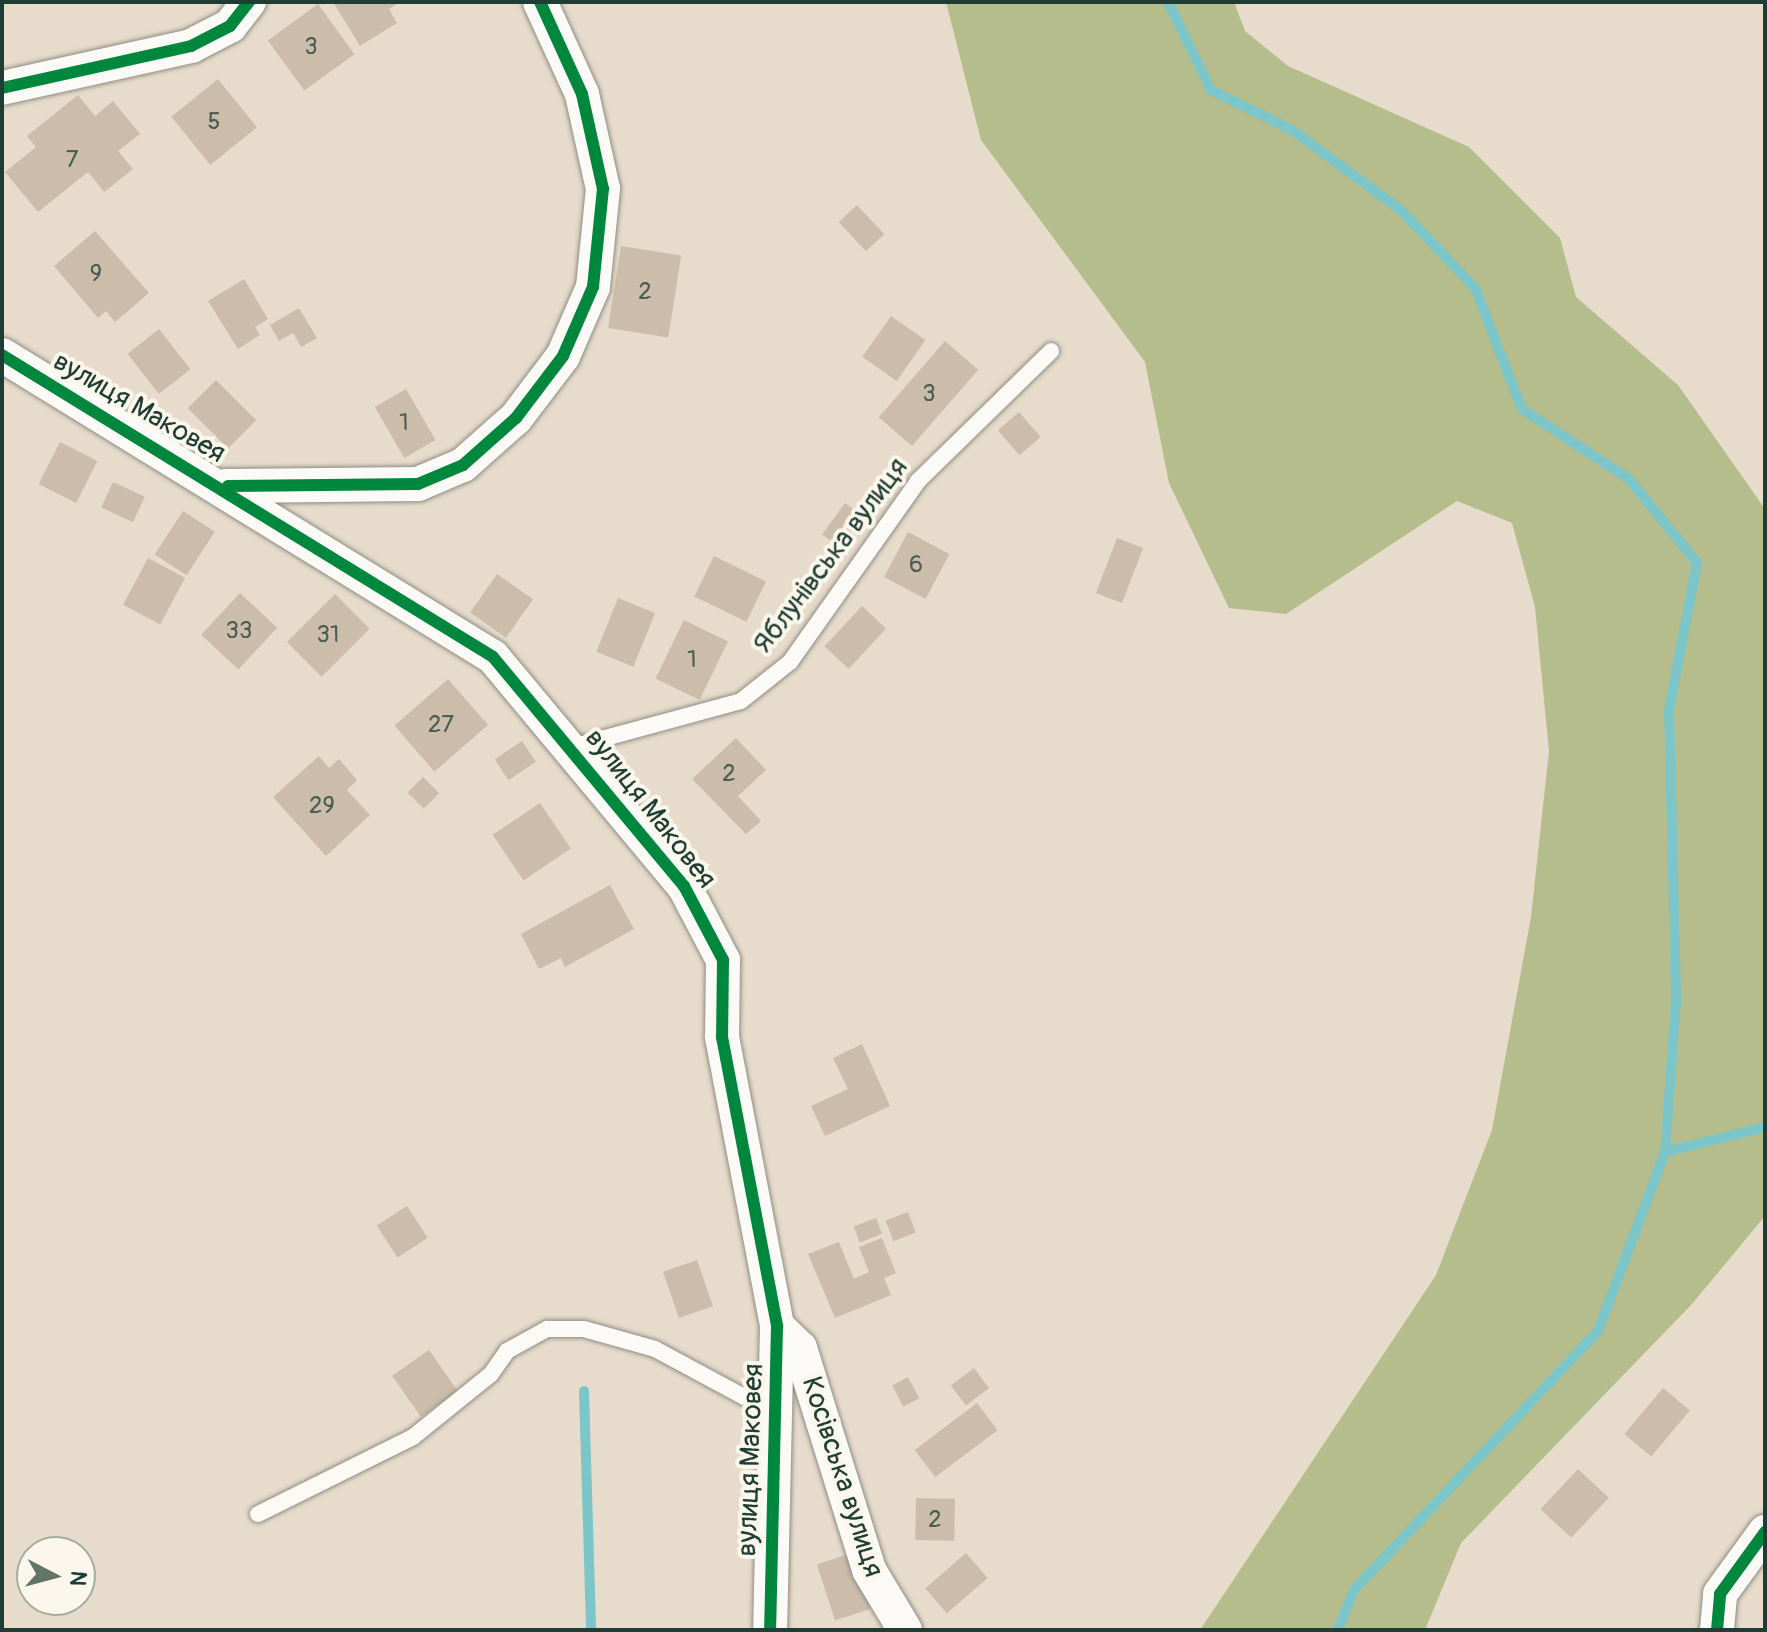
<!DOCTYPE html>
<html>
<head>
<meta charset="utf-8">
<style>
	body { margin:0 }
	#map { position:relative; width:1767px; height:1632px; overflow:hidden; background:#e7dbcb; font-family:Pangolin,sans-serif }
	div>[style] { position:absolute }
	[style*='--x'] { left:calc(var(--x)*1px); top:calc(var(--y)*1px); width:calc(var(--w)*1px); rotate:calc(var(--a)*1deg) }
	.forest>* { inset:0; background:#b4bd8b }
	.stream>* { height:10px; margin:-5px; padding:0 5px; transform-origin:5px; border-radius:5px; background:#7cc5c9 }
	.building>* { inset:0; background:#ccbdab; transform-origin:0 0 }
	.roads { filter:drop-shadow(0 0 2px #8e8d84) drop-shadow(0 0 2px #8e8d84) }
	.service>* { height:16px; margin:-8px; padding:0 8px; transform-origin:8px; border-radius:8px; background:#fbfaf7 }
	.minor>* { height:34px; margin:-17px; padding:0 17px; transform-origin:17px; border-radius:17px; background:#fbfaf7 }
	.cycleway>* { height:12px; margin:-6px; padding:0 6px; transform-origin:6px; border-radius:6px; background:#00873e }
	span { translate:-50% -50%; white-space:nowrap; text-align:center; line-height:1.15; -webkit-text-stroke:8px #fbf7ec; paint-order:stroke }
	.number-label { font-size:24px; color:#4a5d52 }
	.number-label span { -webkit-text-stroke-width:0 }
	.street-label { font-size:28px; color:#1f3d34 }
	.frame { position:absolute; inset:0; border:4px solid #1f3d34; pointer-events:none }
	.north { position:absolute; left:16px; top:1536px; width:80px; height:80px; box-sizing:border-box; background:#fbf7ec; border:2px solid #a3ada2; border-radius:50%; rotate:96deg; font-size:22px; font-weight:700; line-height:32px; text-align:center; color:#1f3d34 }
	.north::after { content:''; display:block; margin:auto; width:28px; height:36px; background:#657469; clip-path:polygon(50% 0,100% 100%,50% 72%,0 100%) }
</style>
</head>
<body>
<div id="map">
	<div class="forest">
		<i style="clip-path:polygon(946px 2px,1234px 2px,1245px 31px,1288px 66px,1469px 147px,1560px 238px,1576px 297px,1678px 385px,1765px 509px,1765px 1216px,1692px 1304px,1461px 1543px,1425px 1630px,1200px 1630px,1436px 1275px,1492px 1130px,1531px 917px,1549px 751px,1535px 607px,1512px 523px,1457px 501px,1286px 614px,1229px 608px,1169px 483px,1145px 362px,981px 140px)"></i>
	</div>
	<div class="stream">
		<i style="--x:1168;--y:2;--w:98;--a:64"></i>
		<i style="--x:1211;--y:90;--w:90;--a:26.3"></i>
		<i style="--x:1292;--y:130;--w:135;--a:36.3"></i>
		<i style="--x:1401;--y:210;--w:108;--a:46.5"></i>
		<i style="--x:1475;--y:288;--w:130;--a:68.8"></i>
		<i style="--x:1522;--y:409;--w:128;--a:33.2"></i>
		<i style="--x:1629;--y:479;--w:108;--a:51"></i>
		<i style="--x:1697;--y:563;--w:150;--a:100.8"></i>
		<i style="--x:1669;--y:710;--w:290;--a:88.6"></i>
		<i style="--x:1676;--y:1000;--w:152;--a:94.1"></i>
		<i style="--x:1665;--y:1152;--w:191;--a:110.5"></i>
		<i style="--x:1598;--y:1331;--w:356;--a:133.3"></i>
		<i style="--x:1354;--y:1590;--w:43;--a:111.8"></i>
		<i style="--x:1665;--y:1152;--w:103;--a:-14"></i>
		<i style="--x:584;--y:1391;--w:239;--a:88.3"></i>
	</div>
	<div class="building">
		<i style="clip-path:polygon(333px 2px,400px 2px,389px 9px,397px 23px,360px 46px)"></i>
		<i style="left:318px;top:4px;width:62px;height:62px;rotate:54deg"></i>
		<i style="left:218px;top:79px;width:62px;height:60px;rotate:51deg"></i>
		<i style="clip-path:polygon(78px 95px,95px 116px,113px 101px,140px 134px,118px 151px,133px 169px,104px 192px,88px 172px,38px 212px,5px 172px,36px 147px,27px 136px)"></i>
		<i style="left:857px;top:205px;width:40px;height:25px;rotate:47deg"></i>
		<i style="clip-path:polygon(95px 231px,149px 293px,115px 322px,106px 311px,98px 318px,54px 266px)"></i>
		<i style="left:621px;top:246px;width:61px;height:83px;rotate:9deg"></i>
		<i style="clip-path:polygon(244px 279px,268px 319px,255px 327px,260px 335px,238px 349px,208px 301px)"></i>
		<i style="clip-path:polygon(299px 308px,317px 338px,301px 347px,293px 333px,279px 341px,270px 325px)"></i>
		<i style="left:891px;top:316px;width:42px;height:50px;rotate:35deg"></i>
		<i style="left:159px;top:329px;width:51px;height:40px;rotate:52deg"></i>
		<i style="left:945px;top:341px;width:44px;height:101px;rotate:41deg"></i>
		<i style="left:216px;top:380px;width:57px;height:40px;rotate:45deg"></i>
		<i style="left:406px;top:389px;width:59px;height:36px;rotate:60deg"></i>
		<i style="left:1019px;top:412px;width:33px;height:28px;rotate:49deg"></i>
		<i style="left:60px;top:442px;width:42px;height:47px;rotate:27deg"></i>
		<i style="left:113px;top:482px;width:35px;height:28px;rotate:25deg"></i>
		<i style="left:845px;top:503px;width:26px;height:39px;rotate:36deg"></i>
		<i style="left:183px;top:511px;width:38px;height:52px;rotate:33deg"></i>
		<i style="left:908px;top:532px;width:47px;height:51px;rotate:28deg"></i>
		<i style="left:1117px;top:538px;width:28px;height:59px;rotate:21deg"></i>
		<i style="left:714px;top:556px;width:58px;height:45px;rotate:26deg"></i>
		<i style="left:148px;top:558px;width:42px;height:53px;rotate:28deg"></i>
		<i style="left:497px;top:574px;width:44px;height:47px;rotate:35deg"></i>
		<i style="left:240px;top:593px;width:51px;height:57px;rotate:43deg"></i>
		<i style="left:335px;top:594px;width:49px;height:68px;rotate:45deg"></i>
		<i style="left:618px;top:598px;width:40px;height:58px;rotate:22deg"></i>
		<i style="left:862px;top:606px;width:33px;height:55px;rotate:43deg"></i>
		<i style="left:684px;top:620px;width:49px;height:65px;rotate:26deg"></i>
		<i style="left:448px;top:679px;width:61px;height:71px;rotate:49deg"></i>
		<i style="clip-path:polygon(736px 738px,766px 770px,738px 796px,761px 821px,746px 834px,692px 779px)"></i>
		<i style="left:522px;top:741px;width:25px;height:33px;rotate:56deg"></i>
		<i style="clip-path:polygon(319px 756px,329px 768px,339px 759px,357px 780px,347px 790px,370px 815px,326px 856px,273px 797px)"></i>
		<i style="left:423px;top:777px;width:23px;height:22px;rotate:45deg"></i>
		<i style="left:540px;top:803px;width:55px;height:57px;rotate:56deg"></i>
		<i style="clip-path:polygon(610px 885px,634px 929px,565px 967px,561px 958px,539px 969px,521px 934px)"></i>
		<i style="clip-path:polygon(862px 1044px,890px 1106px,825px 1136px,811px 1106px,848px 1089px,833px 1058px)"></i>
		<i style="left:407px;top:1206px;width:38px;height:36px;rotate:57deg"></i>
		<i style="left:908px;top:1212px;width:22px;height:24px;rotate:69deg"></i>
		<i style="left:876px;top:1218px;width:17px;height:24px;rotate:69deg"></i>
		<i style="clip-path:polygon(882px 1238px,896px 1273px,884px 1278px,891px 1295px,835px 1318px,808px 1254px,839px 1242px,854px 1279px,869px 1272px,859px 1247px)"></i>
		<i style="left:697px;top:1260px;width:49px;height:36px;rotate:71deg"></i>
		<i style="left:429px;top:1350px;width:50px;height:45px;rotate:55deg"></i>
		<i style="left:974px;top:1368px;width:25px;height:29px;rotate:53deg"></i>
		<i style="left:908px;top:1377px;width:24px;height:18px;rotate:62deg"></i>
		<i style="left:1663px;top:1388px;width:35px;height:60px;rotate:40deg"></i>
		<i style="left:977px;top:1403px;width:34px;height:78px;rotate:53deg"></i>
		<i style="left:1578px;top:1469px;width:42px;height:55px;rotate:43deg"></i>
		<i style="left:916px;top:1498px;width:39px;height:42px;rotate:1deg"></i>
		<i style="left:852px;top:1553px;width:59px;height:37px;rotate:72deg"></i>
		<i style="left:966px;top:1553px;width:33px;height:54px;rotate:49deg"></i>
	</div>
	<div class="roads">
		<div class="service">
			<i style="--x:572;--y:747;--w:175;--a:-15.2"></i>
			<i style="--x:741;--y:701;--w:63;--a:-38.5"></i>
			<i style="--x:790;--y:662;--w:222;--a:-54.7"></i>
			<i style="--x:918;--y:481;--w:186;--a:-44.3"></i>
			<i style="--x:258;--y:1514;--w:173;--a:-26.4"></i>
			<i style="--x:413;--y:1437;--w:100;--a:-38.9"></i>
			<i style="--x:491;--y:1374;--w:28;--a:-55"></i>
			<i style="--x:507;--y:1351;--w:46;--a:-28.8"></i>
			<i style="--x:547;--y:1329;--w:37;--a:0"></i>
			<i style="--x:584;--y:1329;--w:74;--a:15.7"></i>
			<i style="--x:655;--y:1349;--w:135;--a:28.3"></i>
		</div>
		<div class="minor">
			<i style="--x:2;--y:88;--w:194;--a:-12.5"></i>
			<i style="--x:191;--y:46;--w:44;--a:-27.1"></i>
			<i style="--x:230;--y:26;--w:31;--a:-52"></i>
			<i style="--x:2;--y:355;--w:576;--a:31.59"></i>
			<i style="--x:493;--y:657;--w:298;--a:50.2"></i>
			<i style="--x:684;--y:886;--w:84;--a:62.2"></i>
			<i style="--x:723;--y:960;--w:77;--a:90.7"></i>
			<i style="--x:722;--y:1037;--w:294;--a:79.2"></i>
			<i style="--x:777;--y:1326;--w:304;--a:91.3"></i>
			<i style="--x:226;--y:486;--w:192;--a:-0.6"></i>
			<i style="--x:418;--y:484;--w:49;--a:-22.9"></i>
			<i style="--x:463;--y:465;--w:71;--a:-41.6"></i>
			<i style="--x:516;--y:418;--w:78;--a:-52.8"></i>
			<i style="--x:563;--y:356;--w:75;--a:-66.5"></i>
			<i style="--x:593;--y:287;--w:99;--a:-84.2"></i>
			<i style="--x:603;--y:189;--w:97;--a:-102.5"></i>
			<i style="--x:582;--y:94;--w:101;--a:-114.5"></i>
			<i style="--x:777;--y:1326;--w:32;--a:44"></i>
			<i style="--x:800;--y:1348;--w:232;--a:72.7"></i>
			<i style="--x:869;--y:1570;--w:70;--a:59"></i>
			<i style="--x:1717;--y:1630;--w:36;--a:-85"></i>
			<i style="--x:1720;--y:1594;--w:77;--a:-54"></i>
		</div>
	</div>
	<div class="cycleway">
		<i style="--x:2;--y:88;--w:194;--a:-12.5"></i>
		<i style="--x:191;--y:46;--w:44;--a:-27.1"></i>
		<i style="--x:230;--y:26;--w:31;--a:-52"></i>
		<i style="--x:2;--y:355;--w:576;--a:31.59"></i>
		<i style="--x:493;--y:657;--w:298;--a:50.2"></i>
		<i style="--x:684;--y:886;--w:84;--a:62.2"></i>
		<i style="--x:723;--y:960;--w:77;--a:90.7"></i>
		<i style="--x:722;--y:1037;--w:294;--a:79.2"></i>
		<i style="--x:777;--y:1326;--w:304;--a:91.3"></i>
		<i style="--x:228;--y:486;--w:190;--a:-0.6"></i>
		<i style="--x:418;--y:484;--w:49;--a:-22.9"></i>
		<i style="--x:463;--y:465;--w:71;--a:-41.6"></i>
		<i style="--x:516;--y:418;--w:78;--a:-52.8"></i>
		<i style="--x:563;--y:356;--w:75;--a:-66.5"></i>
		<i style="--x:593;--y:287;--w:99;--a:-84.2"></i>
		<i style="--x:603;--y:189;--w:97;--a:-102.5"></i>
		<i style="--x:582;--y:94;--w:101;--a:-114.5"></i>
		<i style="--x:1717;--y:1630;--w:36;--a:-85"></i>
		<i style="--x:1720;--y:1594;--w:77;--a:-54"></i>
	</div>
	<div class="number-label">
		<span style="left:311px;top:47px">3</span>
		<span style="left:214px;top:122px">5</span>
		<span style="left:72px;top:160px">7</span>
		<span style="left:96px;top:274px">9</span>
		<span style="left:645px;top:292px">2</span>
		<span style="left:929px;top:394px">3</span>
		<span style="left:404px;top:423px">1</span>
		<span style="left:916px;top:565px">6</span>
		<span style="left:239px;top:631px">33</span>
		<span style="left:328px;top:635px">31</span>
		<span style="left:692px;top:660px">1</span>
		<span style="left:441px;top:725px">27</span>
		<span style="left:729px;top:774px">2</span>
		<span style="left:322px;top:806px">29</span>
		<span style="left:935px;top:1520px">2</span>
	</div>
	<div class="street-label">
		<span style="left:139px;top:408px;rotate:30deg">вулиця Маковея</span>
		<span style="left:831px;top:556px;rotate:-53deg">Яблунівська вулиця</span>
		<span style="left:650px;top:809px;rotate:52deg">вулиця Маковея</span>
		<span style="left:751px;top:1460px;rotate:-88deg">вулиця Маковея</span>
		<span style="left:842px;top:1477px;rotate:72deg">Косівська вулиця</span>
	</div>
	<div class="frame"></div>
	<div class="north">N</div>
</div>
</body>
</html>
